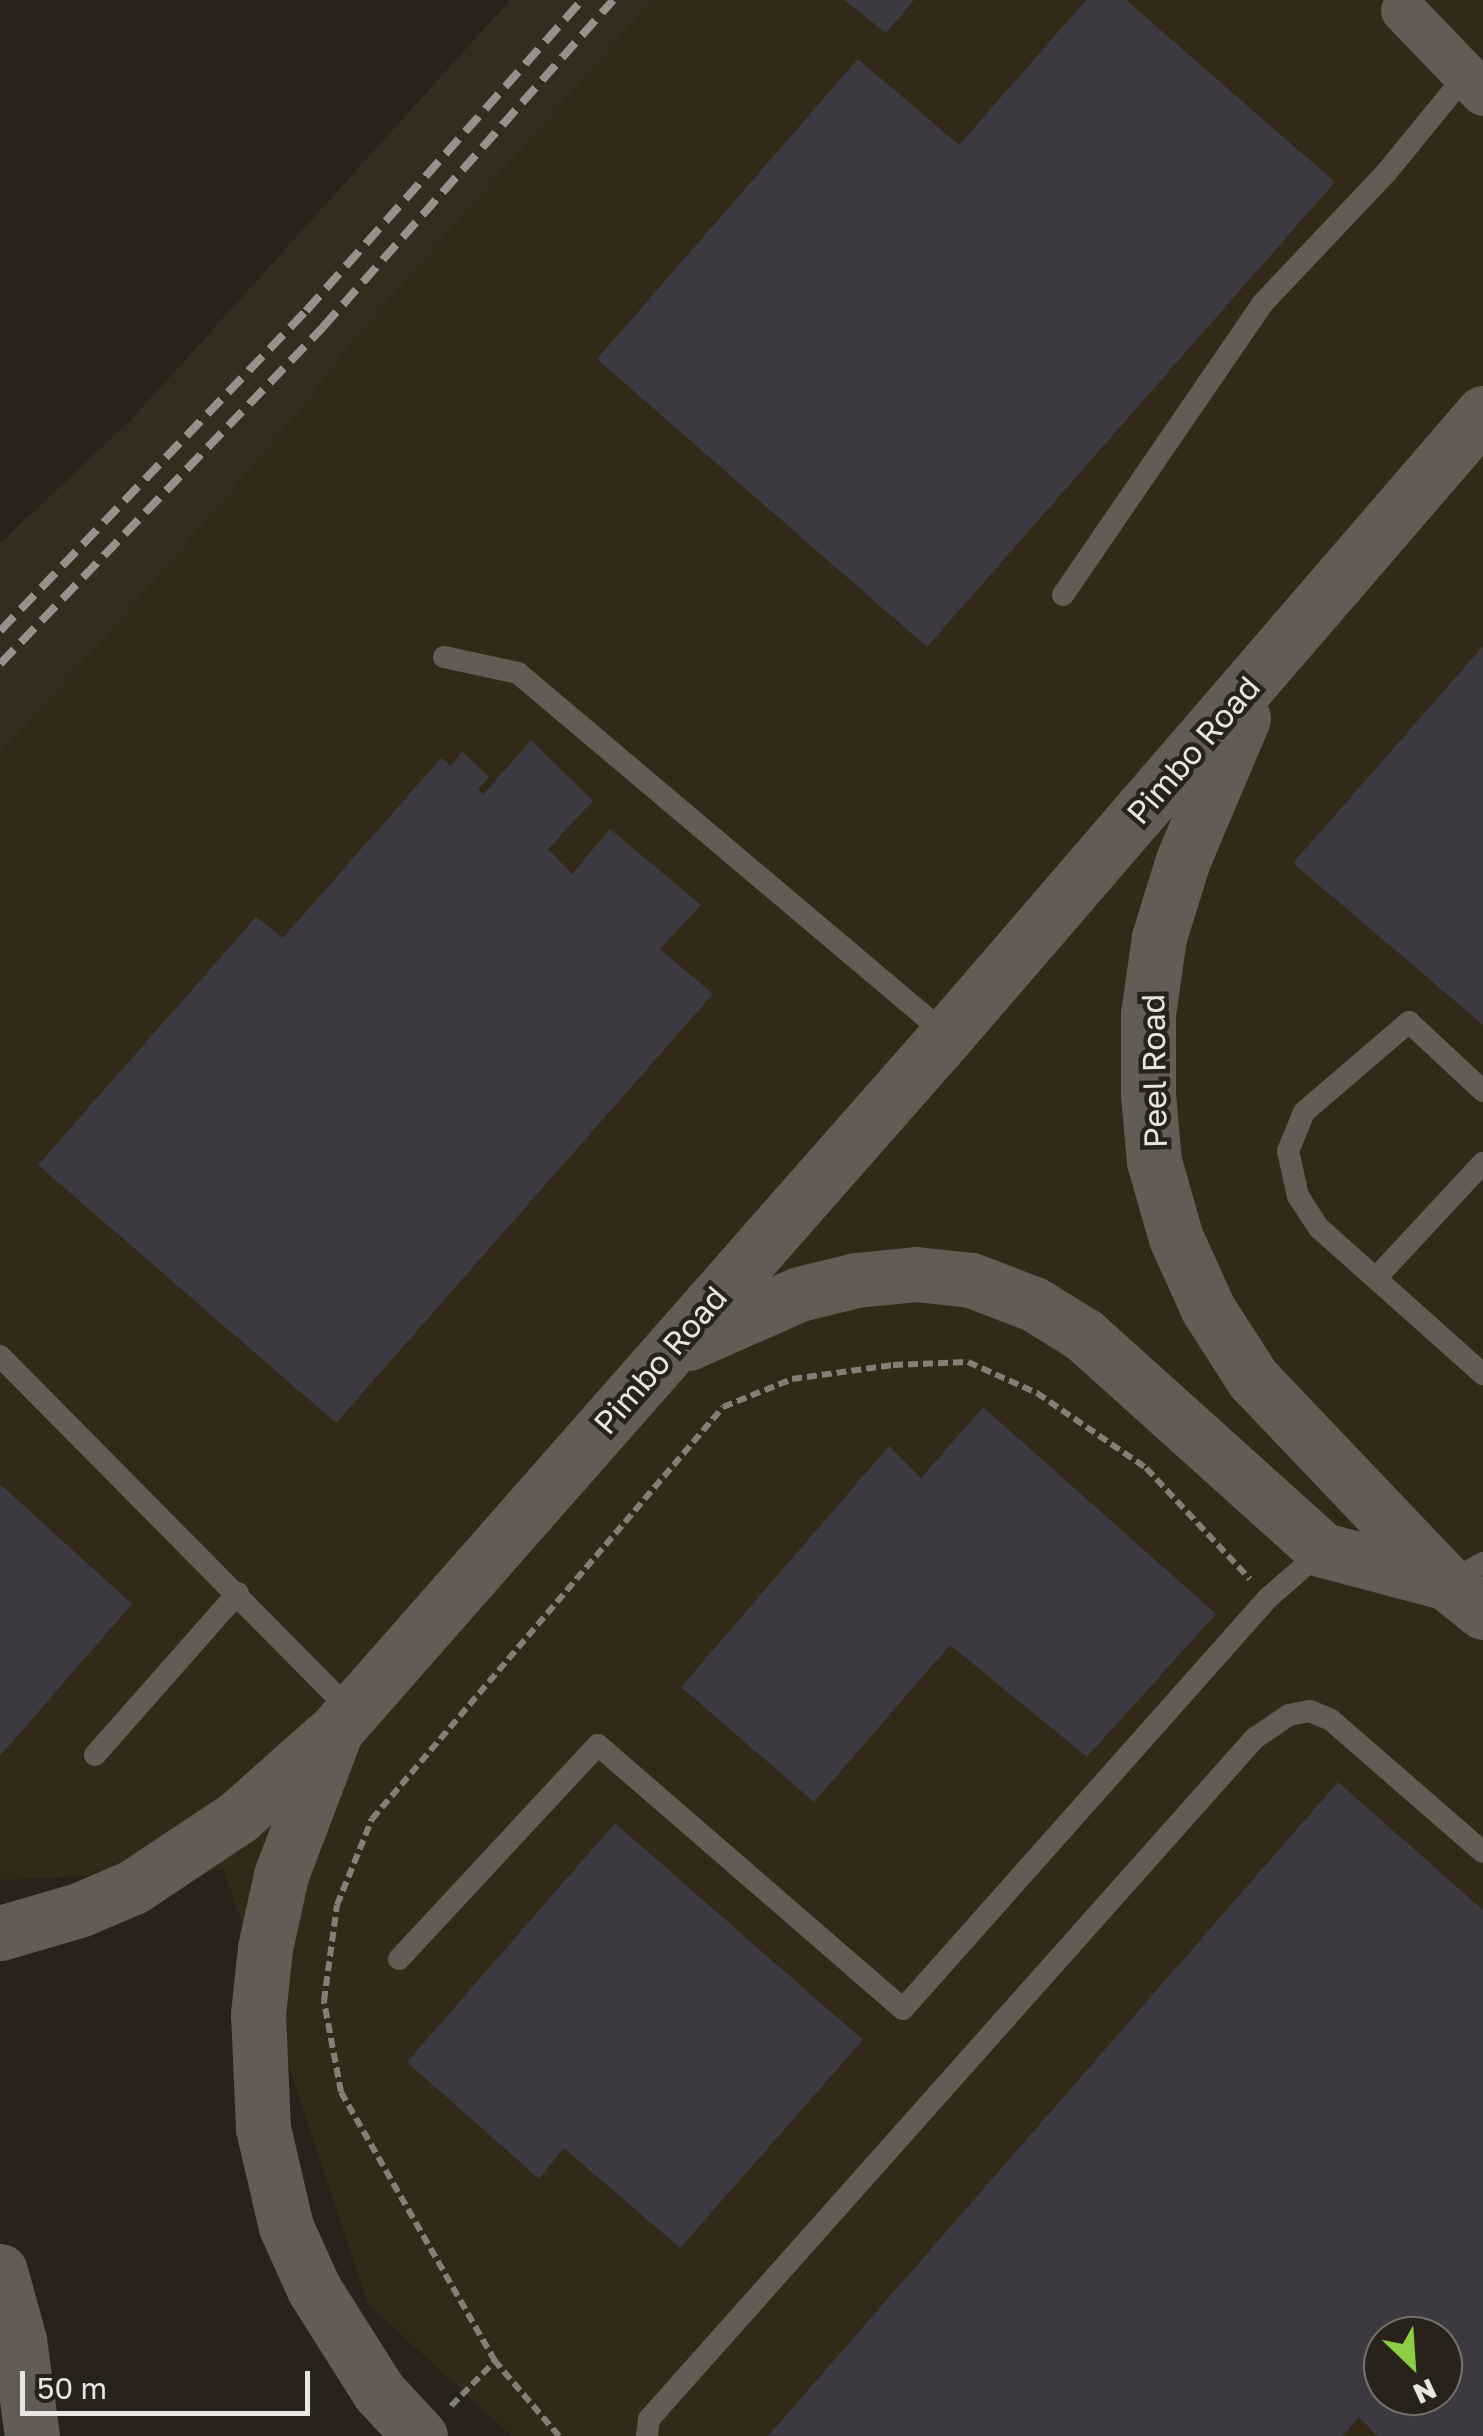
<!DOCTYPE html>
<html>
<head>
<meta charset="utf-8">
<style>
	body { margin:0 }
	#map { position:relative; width:1483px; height:2436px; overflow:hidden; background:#28221b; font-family:"Golos Text",sans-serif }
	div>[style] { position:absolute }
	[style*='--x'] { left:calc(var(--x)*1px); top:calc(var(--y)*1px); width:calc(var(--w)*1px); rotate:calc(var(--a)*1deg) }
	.industrial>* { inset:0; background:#322919 }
	.built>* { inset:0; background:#352b1f }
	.building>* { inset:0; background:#3c3941 }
	.path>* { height:6px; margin-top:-3px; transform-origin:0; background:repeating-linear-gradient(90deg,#847e78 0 10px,transparent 0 15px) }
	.service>* { height:22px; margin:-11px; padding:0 11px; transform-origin:11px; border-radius:11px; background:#635c54 }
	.minor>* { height:45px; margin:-22.5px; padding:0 22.5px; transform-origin:22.5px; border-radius:22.5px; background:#635c54 }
	.tertiary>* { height:55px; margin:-27.5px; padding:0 27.5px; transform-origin:27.5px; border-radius:27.5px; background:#635c54 }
	.rail>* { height:8px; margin-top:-4px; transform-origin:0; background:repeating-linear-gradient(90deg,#96918b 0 20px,transparent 0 30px) }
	span { translate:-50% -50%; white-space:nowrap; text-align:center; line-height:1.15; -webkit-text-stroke:9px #28221b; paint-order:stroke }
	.street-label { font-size:32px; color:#eae5e1 }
	.north { position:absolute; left:1363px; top:2316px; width:100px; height:100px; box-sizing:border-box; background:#28221b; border:2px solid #76706a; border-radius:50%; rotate:155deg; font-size:28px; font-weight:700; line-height:40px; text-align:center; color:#eae5e1 }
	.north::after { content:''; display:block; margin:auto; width:35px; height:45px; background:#8bce46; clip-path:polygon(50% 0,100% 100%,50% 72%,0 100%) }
	.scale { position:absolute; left:20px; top:2371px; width:290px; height:45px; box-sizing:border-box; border:5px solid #eae5e1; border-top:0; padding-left:12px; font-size:30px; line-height:35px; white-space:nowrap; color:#eae5e1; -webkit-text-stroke:8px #28221b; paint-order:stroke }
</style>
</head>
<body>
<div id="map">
	<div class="industrial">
		<i style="clip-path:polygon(evenodd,654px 0,1483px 0,1483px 2436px,511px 2436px,367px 2303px,224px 1870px,0 1880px,0 755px,115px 628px,306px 405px,353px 342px,654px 0,1383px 2336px,1443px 2336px,1443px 2396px,1383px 2396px,1383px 2336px)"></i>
	</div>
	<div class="built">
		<i style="clip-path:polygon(510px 0,654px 0,353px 342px,306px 405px,115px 628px,0 755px,0 543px,131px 420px)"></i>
	</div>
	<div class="building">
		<i style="clip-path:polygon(844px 0,914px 0,886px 33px)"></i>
		<i style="clip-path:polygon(1086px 0,1126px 0,1335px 182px,927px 647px,597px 359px,858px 59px,959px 145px)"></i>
		<i style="clip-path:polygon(1483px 646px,1483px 1025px,1293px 863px)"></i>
		<i style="clip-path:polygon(531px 740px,593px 801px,548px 849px,572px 874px,610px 829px,701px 905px,660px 949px,713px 994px,336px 1423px,38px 1165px,256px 917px,283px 938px,441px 758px,451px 766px,462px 751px,489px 777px,478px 789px,483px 795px)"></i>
		<i style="clip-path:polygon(983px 1407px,1216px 1614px,1087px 1757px,950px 1645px,814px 1802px,681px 1687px,889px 1446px,921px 1478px)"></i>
		<i style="clip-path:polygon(0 1484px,132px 1604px,0 1756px)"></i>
		<i style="clip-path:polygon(evenodd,1338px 1782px,1483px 1910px,1483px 2436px,1377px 2436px,1359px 2417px,1343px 2436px,768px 2436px,1338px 1782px,1383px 2336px,1443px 2336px,1443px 2396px,1383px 2396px,1383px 2336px)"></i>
		<i style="clip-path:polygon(615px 1823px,863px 2040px,680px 2248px,564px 2148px,539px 2179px,407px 2062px)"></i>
	</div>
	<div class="path">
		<i style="--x:451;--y:2406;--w:63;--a:-45.6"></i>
		<i style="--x:559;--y:2436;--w:99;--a:-130.5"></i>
		<i style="--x:495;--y:2361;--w:310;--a:-119.8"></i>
		<i style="--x:341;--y:2092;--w:93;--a:-100.6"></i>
		<i style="--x:324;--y:2001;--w:97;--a:-82.3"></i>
		<i style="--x:337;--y:1905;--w:93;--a:-67.9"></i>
		<i style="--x:372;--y:1819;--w:541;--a:-49.57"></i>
		<i style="--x:723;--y:1407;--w:74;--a:-22.1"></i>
		<i style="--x:792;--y:1379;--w:102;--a:-7.9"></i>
		<i style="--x:893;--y:1365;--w:75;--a:-2.3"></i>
		<i style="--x:968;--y:1362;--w:76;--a:24.2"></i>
		<i style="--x:1037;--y:1393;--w:132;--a:34.5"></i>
		<i style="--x:1146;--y:1468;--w:152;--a:46.9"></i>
	</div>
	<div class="service">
		<i style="--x:1063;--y:595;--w:353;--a:-55.6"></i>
		<i style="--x:1262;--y:304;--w:180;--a:-46.6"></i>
		<i style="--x:1386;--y:173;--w:127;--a:-50.8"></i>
		<i style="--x:444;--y:657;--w:76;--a:12.2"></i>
		<i style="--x:518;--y:673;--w:561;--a:40.16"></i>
		<i style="--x:1483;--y:1091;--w:101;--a:-137"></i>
		<i style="--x:1409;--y:1022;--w:138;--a:139.4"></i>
		<i style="--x:1304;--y:1112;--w:42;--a:112.3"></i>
		<i style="--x:1288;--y:1151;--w:46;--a:77.5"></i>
		<i style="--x:1298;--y:1196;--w:38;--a:57"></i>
		<i style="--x:1319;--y:1228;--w:220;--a:41.7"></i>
		<i style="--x:1376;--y:1278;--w:157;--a:-47.1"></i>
		<i style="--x:0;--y:1356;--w:501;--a:45.32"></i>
		<i style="--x:1447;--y:1583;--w:41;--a:-29.1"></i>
		<i style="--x:95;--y:1755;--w:216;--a:-48.6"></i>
		<i style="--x:399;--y:1959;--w:292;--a:-47.1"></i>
		<i style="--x:598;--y:1745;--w:403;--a:40.9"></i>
		<i style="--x:903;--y:2009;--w:550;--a:-48.39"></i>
		<i style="--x:1268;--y:1598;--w:72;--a:-41"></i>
		<i style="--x:647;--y:2436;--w:17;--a:-83"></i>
		<i style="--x:649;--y:2419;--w:912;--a:-48.34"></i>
		<i style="--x:1255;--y:1738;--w:41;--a:-34.1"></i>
		<i style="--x:1289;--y:1715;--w:21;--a:-11"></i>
		<i style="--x:1310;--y:1711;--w:23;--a:23"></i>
		<i style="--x:1331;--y:1720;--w:201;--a:41"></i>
	</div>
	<div class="minor">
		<i style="--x:1403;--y:10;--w:115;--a:46.1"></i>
	</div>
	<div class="tertiary">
		<i style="--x:1243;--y:718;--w:154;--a:112.9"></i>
		<i style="--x:1183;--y:860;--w:81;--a:107.3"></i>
		<i style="--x:1159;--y:937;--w:78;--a:98.1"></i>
		<i style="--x:1148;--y:1014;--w:80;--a:90"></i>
		<i style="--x:1148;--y:1094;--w:67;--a:84.9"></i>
		<i style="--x:1154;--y:1161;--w:80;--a:74.1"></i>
		<i style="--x:1176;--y:1238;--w:78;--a:65.7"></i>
		<i style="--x:1208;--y:1309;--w:83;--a:57.3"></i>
		<i style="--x:1253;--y:1379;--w:282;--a:46.4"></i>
		<i style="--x:1447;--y:1583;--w:46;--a:38.9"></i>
		<i style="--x:688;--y:1343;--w:121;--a:-23.8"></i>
		<i style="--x:799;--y:1294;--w:59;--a:-13.8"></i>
		<i style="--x:856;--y:1280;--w:60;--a:-5.7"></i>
		<i style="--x:916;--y:1274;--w:55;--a:6.2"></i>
		<i style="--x:971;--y:1280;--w:67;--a:20.9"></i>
		<i style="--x:1034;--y:1304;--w:59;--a:31.8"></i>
		<i style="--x:1084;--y:1335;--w:321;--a:42"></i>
		<i style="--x:1323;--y:1550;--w:125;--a:14.8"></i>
		<i style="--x:0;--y:1933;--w:82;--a:-16.2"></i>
		<i style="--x:79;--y:1910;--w:59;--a:-23.1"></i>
		<i style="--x:133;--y:1887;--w:126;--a:-33.7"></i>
		<i style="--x:238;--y:1817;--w:123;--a:-41.7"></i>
		<i style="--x:0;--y:2271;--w:72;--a:74.6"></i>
		<i style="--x:19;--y:2340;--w:97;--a:82.3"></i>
		<i style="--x:420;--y:2436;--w:60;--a:-133"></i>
		<i style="--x:379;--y:2392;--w:122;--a:-122.3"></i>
		<i style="--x:314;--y:2289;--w:68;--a:-114.3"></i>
		<i style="--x:286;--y:2227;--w:102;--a:-103.1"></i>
		<i style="--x:263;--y:2128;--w:114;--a:-92.5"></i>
		<i style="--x:258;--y:2014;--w:66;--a:-83.9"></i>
		<i style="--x:265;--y:1948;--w:75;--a:-77.6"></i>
		<i style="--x:281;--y:1875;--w:155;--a:-69.2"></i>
		<i style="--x:336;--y:1730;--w:925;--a:-48.68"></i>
		<i style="--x:947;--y:1035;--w:821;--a:-49.25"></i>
	</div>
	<div class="rail">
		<i style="--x:0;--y:631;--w:443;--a:-46.3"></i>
		<i style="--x:306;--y:311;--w:416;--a:-48.4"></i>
		<i style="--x:0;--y:664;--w:467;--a:-46.2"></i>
		<i style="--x:323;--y:327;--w:437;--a:-48.4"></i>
	</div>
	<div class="street-label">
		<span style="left:1193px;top:750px;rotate:-49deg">Pimbo Road</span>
		<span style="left:1154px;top:1071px;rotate:-91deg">Peel Road</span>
		<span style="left:660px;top:1360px;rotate:-49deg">Pimbo Road</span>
	</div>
	<div class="north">N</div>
	<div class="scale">50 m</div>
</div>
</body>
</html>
